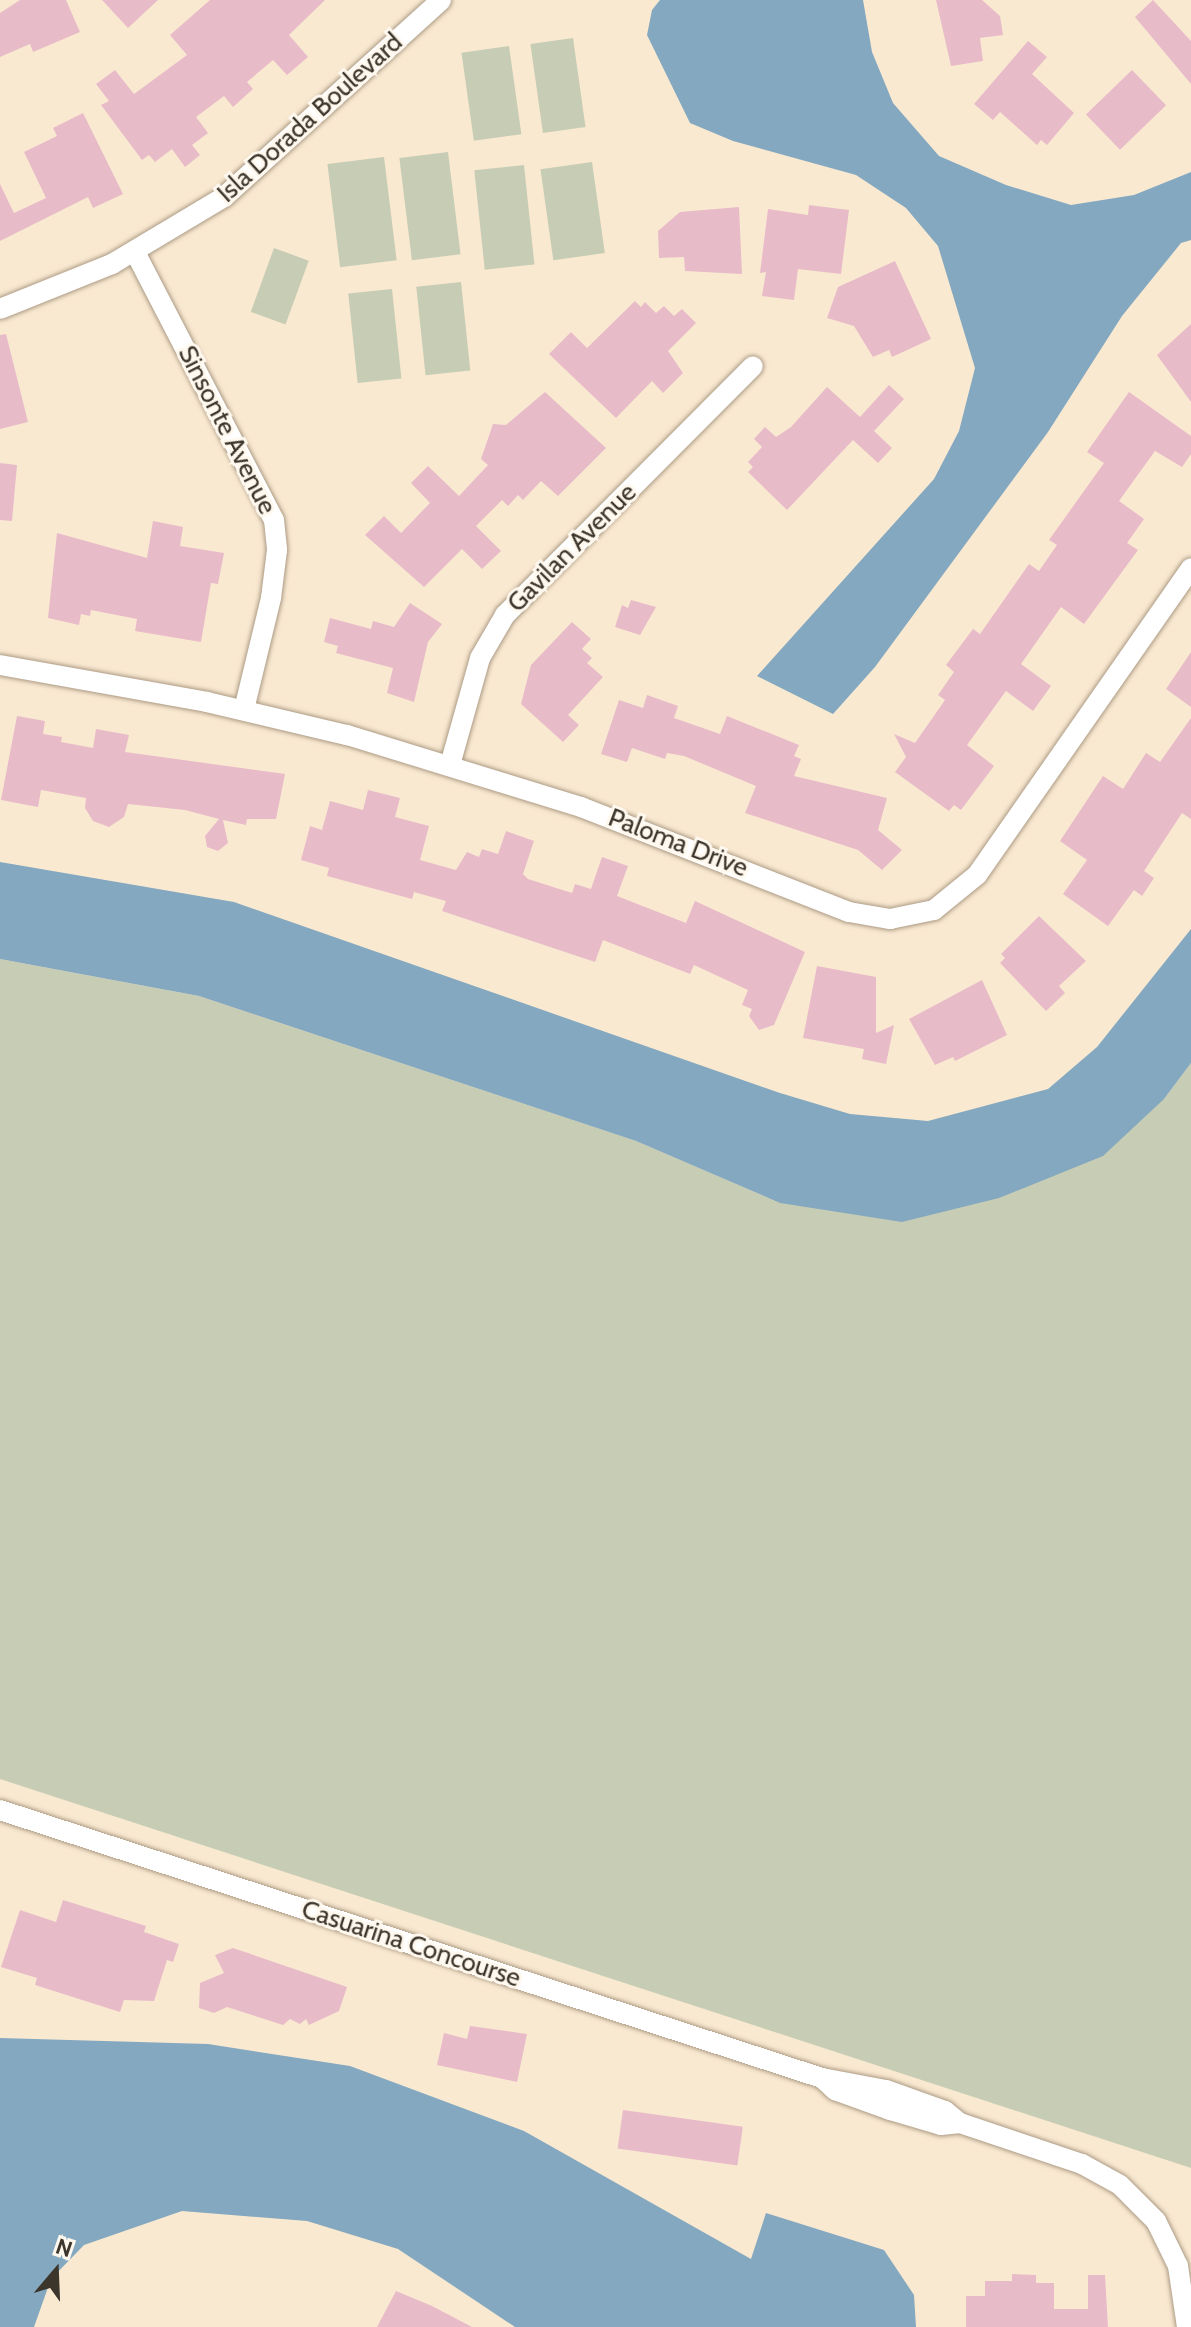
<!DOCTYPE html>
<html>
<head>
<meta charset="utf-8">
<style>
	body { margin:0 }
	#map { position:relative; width:1191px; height:2327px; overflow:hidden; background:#fae9d1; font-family:Cabin,sans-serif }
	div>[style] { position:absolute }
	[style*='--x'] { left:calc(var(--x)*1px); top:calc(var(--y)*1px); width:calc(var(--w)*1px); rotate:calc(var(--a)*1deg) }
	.green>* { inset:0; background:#c7cdb5; transform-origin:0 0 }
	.water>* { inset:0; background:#83a8c0 }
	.building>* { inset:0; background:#e8bbc9; transform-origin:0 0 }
	.roads { filter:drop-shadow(0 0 2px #ac9b85) drop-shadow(0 0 2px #ac9b85) }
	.minor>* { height:20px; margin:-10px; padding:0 10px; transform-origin:10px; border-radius:10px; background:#fff }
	span { translate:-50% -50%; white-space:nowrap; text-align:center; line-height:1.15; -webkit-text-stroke:6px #fff8ee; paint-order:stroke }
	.street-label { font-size:26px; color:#3c352b }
	.north { position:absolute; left:16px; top:2231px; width:80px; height:80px; -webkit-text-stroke:6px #fff8ee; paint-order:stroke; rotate:19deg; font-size:22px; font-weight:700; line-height:32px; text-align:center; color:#3c352b }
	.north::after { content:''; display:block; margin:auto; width:28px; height:36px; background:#3c352b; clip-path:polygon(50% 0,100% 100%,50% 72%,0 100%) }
</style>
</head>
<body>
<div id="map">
	<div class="green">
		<i style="left:573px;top:38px;width:90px;height:43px;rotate:82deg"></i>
		<i style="left:509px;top:46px;width:89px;height:48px;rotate:82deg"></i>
		<i style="left:448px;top:152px;width:103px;height:49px;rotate:83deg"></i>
		<i style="left:384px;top:157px;width:104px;height:57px;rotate:83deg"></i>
		<i style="left:592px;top:162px;width:92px;height:52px;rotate:82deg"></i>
		<i style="left:524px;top:165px;width:100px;height:50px;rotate:84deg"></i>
		<i style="left:274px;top:248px;width:37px;height:68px;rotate:20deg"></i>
		<i style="left:461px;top:282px;width:89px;height:45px;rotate:84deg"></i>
		<i style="left:392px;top:289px;width:90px;height:44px;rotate:84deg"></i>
		<i style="clip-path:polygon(0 959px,199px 996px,636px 1141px,780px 1203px,1164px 1099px,1191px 1063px,1191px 2168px,0 1779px)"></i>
	</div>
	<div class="water">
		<i style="clip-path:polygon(660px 0,863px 0,872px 52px,893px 103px,939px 156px,1006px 185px,1071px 205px,1134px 195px,1191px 172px,1191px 240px,1181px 243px,1122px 316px,1048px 432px,875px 667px,833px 714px,757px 676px,934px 479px,959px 431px,975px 368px,938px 246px,906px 208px,856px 175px,733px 141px,690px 123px,647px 35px,652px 10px)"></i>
		<i style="clip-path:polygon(0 862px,234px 902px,780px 1093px,850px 1114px,928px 1121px,1048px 1089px,1097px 1047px,1191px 929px,1191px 1063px,1164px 1099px,1103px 1156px,999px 1198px,902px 1222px,780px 1203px,636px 1141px,199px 996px,0 959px)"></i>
		<i style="clip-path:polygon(0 2038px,208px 2044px,350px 2066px,524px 2131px,751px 2259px,766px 2213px,884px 2250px,914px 2295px,916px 2327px,515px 2327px,398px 2249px,307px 2221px,182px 2211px,84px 2245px,51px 2279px,34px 2327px,0 2327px)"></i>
	</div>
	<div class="building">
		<i style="clip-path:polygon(20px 0,66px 0,80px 32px,33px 52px,30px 44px,0 57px,0 13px)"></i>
		<i style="clip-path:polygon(102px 0,158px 0,128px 28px)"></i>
		<i style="clip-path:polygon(210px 0,325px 0,289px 35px,308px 57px,287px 75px,273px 60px,247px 82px,253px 89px,233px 107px,224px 96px,196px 117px,208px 133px,192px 145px,200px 155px,185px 167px,172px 149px,155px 162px,149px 155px,142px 160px,101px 105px,109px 101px,96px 84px,115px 70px,134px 94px,187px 55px,170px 35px)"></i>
		<i style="clip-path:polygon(936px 0,982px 0,1000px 16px,1003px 35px,980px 38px,983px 61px,951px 66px)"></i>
		<i style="clip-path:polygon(1153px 0,1191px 41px,1191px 84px,1135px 17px)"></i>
		<i style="clip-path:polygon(1028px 41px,1047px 57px,1032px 74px,1074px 113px,1047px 145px,1041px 140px,1037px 145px,1000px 112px,993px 120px,974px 104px)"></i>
		<i style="left:1132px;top:70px;width:49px;height:64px;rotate:46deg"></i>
		<i style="clip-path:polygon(83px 113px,123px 194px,93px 208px,88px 197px,0 241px,0 184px,14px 213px,46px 198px,24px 152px,57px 136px,53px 128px)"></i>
		<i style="clip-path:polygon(809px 205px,849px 210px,841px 274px,798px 269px,794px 300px,762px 296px,766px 272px,760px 273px,768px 209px,808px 215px)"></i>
		<i style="clip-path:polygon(739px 207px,742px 274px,685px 271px,684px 257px,659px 258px,658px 231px,680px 212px)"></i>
		<i style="clip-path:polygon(895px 261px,931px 339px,892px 357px,889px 350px,873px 357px,854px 326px,827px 318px,838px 287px)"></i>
		<i style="clip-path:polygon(635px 301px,641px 307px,645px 302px,656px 313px,664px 306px,674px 316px,682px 309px,696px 323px,668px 351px,683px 373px,663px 393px,652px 381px,616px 418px,549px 354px,571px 332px,587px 348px)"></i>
		<i style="clip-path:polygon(1191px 324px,1191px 402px,1157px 355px)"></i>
		<i style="clip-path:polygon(6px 334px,28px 422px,0 429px,0 335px)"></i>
		<i style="clip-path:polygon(889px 385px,904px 399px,874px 431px,892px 448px,878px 463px,853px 440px,787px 510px,748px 472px,753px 467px,748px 462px,762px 447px,754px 439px,765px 427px,776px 437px,791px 427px,827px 387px,860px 417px)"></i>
		<i style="clip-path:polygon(545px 392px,606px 448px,558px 496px,541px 481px,523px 500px,518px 495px,508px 506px,502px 500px,476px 526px,501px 551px,482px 569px,462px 549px,424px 587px,365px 535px,384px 516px,401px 533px,430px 503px,411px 483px,428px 466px,459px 496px,488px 465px,481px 459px,493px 424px,506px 425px)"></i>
		<i style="clip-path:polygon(1129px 392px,1191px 436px,1191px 454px,1182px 467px,1155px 451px,1119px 501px,1144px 519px,1127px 543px,1138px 550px,1084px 624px,1061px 607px,1021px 664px,1051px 686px,1033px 711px,1006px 691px,967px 745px,994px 766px,961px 810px,954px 805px,949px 811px,895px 772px,906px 757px,894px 734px,915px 743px,945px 700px,938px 695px,954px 672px,946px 665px,973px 629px,980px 634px,1029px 564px,1039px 571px,1057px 545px,1049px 540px,1104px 463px,1087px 452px)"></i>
		<i style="clip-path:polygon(0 463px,17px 465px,12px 521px,0 520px)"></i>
		<i style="clip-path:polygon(153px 521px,183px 527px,180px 546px,224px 553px,218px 584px,211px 583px,201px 642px,135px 631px,137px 619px,91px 610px,90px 616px,81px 614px,79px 625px,48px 618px,57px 533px,147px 558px)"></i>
		<i style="clip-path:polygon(631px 600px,656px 607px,640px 635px,615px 627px,622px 605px,628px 608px)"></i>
		<i style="clip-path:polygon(410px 603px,442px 624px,428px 642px,414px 702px,387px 693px,393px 668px,336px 653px,338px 646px,324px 642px,330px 618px,371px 629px,373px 621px,394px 627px)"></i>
		<i style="clip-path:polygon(572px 622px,591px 639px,582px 649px,592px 658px,587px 663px,603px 677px,568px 715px,579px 725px,563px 742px,521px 704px,531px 665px)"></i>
		<i style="clip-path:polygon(1191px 652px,1191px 707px,1166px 689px)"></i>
		<i style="clip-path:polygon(647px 695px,678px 706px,674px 718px,720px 734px,727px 716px,799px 745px,794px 756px,801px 759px,794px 776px,887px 798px,878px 830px,902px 850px,882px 870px,858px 850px,745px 813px,756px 786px,684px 756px,667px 753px,665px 759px,632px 748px,627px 762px,601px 754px,619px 700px,643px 708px)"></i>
		<i style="clip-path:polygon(17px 716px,45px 721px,43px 734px,62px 737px,61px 742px,93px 748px,96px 729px,129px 735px,125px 752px,285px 774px,276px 819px,247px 819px,246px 825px,223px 820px,228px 843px,218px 851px,207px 847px,205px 836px,219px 819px,185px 810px,128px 804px,124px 817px,109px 827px,93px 821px,85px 808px,86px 798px,41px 790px,38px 807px,1px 800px)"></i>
		<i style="clip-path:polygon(1191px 718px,1191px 819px,1182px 813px,1144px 871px,1154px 878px,1142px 896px,1134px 890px,1108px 926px,1063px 894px,1087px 860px,1060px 841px,1103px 776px,1123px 789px,1146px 753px,1160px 762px)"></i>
		<i style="clip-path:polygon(368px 790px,400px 798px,395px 817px,429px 826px,420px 860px,456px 870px,467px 852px,479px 857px,482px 849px,498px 854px,506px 831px,534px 841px,523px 874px,528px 879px,572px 893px,575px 884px,591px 889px,602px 857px,628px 866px,617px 896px,686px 923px,695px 901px,805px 952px,774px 1025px,759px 1030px,749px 1016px,752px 1009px,742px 1005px,748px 990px,694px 965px,690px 974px,603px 940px,595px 962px,442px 911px,446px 901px,414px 892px,412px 899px,327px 876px,329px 868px,301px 860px,310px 826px,322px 830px,330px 801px,363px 810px)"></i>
		<i style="clip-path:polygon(1039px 916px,1086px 961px,1059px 986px,1065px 993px,1046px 1011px,1000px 963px,1005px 958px,1001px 954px)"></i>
		<i style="clip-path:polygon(817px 966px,876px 977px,876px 1033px,894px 1025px,886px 1064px,862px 1059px,864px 1049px,803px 1038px)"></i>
		<i style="clip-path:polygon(982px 980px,1007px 1035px,955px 1061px,953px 1057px,935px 1065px,909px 1019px)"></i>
		<i style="clip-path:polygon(63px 1900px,146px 1926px,144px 1932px,179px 1944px,173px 1962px,167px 1960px,154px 2001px,124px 2000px,120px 2012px,35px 1985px,37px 1978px,1px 1967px,20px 1910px,56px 1922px)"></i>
		<i style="clip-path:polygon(233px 1948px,347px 1987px,339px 2011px,309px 2025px,306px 2019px,300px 2024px,290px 2019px,283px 2025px,227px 2007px,214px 2013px,199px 2008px,200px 1983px,224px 1973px,215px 1955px)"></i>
		<i style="clip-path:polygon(470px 2026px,527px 2034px,517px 2082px,437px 2065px,444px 2033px,467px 2039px)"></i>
		<i style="left:623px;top:2110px;width:121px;height:39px;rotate:8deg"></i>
		<i style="clip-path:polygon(1012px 2274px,1036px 2275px,1036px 2283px,1054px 2283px,1054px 2309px,1088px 2309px,1088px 2275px,1105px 2275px,1108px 2327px,966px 2327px,966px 2296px,985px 2296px,985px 2281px,1012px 2281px)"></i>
		<i style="clip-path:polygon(396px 2291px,432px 2306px,472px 2327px,377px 2327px)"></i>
	</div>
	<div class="roads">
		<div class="minor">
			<i style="--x:135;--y:252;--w:302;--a:62.6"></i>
			<i style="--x:274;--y:520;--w:30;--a:84"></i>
			<i style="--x:277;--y:550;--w:48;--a:97.1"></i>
			<i style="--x:271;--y:598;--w:115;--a:103.6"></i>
			<i style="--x:0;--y:309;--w:121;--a:-21.9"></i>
			<i style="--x:112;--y:264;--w:131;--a:-30.9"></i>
			<i style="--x:224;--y:197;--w:293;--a:-42.2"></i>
			<i style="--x:0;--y:665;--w:210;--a:10.1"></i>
			<i style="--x:207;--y:702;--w:144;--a:13.3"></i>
			<i style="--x:347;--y:735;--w:245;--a:17.1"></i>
			<i style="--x:581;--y:807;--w:288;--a:21.4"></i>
			<i style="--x:849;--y:912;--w:42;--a:9.7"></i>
			<i style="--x:890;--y:919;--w:45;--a:-11.6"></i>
			<i style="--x:934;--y:910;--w:55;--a:-39.1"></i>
			<i style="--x:977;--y:875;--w:374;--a:-55.1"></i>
			<i style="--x:450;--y:765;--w:111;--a:-74.3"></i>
			<i style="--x:480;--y:658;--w:50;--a:-59.8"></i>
			<i style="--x:505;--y:615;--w:351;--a:-45.1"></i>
			<i style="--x:0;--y:1810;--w:865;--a:18.06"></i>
			<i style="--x:822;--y:2078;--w:65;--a:10.6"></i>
			<i style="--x:886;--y:2090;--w:63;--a:19.6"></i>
			<i style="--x:945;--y:2111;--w:19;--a:39"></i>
			<i style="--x:960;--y:2123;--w:129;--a:18.6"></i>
			<i style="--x:1082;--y:2164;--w:43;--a:28.9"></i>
			<i style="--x:1120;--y:2185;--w:51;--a:45"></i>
			<i style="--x:1156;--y:2221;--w:50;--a:63.9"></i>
			<i style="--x:1178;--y:2266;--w:62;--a:81.6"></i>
			<i style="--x:822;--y:2078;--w:18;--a:43"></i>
			<i style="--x:835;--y:2090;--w:59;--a:20"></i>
			<i style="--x:890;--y:2110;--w:53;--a:16.4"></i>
			<i style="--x:941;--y:2125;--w:19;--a:-6"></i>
		</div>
	</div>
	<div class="street-label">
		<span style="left:310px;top:118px;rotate:-42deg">Isla Dorada Boulevard</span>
		<span style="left:227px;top:430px;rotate:63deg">Sinsonte Avenue</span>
		<span style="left:572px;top:548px;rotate:-45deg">Gavilan Avenue</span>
		<span style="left:678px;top:843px;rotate:21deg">Paloma Drive</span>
		<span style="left:411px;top:1944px;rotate:18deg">Casuarina Concourse</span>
	</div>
	<div class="north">N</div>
</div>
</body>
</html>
